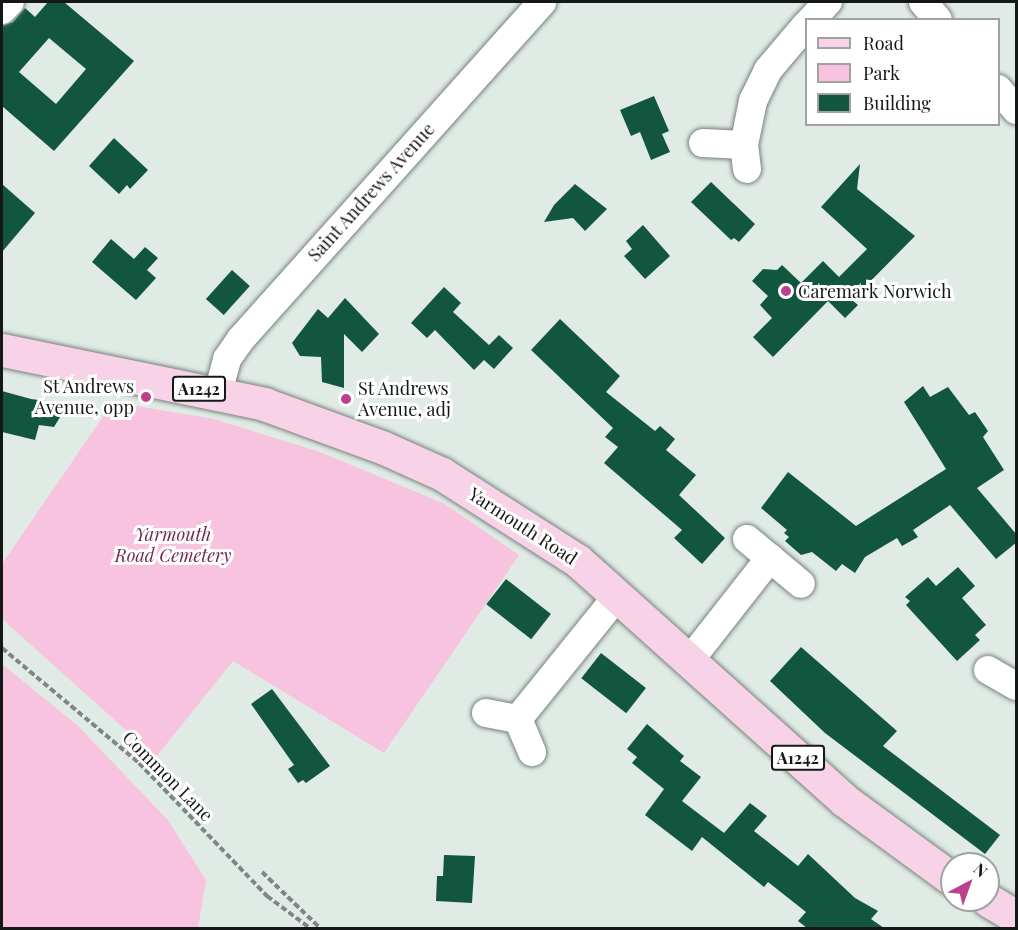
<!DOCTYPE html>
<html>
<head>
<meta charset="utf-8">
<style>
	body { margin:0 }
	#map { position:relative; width:1018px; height:930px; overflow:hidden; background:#e0ebe6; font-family:"Playfair Display",serif }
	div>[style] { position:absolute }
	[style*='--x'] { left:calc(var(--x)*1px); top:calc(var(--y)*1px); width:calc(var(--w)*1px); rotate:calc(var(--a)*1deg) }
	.green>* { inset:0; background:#f8c3df }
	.building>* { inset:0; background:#12563f; transform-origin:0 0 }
	.path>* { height:4px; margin-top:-2px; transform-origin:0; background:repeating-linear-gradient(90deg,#7f8683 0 6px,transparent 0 9px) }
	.roads { filter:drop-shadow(0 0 2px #78827d) drop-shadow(0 0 2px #78827d) }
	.minor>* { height:28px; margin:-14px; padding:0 14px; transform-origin:14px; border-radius:14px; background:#fff }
	.major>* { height:33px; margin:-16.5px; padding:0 16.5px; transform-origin:16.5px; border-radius:16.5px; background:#f8d3e7 }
	.dots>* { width:16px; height:16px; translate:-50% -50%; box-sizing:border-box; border:3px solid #fff; border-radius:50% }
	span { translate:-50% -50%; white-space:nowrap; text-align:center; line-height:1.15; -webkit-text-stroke:6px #fff; paint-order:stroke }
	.shield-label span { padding:2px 4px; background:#fff; border:2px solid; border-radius:4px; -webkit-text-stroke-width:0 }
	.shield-label { font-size:16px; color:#141816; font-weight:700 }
	.street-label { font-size:18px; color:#141816 }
	.poi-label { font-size:18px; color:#141816 }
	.left { translate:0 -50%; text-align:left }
	.right { translate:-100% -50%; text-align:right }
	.park-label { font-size:18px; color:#6f2d55; font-style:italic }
	.frame { position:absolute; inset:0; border:3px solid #141816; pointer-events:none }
	.legend { position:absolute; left:805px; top:18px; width:195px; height:108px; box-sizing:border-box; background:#fff; border:2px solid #a1a3a2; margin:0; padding:8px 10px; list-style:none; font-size:18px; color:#141816 }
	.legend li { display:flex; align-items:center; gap:12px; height:30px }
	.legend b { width:30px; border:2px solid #a1a3a2 }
	.north { position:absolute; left:940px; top:852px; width:60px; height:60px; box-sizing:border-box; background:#fff; border:2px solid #a1a3a2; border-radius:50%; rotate:41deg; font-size:16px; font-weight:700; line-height:24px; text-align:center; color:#141816 }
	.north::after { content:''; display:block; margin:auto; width:21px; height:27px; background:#bd3f8e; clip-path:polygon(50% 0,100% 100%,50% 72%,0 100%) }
</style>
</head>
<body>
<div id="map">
	<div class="green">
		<i style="clip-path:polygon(113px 402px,214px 419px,320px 452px,445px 504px,519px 555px,384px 753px,233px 661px,156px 757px,2px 619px,2px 564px)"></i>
		<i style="clip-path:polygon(2px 664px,77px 725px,167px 819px,206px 880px,198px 928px,2px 928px)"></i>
	</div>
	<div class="building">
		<i style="clip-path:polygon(evenodd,48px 2px,64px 2px,134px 61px,54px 151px,2px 106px,2px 26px,13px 22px,25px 8px,35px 17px,48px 2px,49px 38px,86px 69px,56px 104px,19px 72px,49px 38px)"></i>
		<i style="clip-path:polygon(654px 96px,669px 131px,662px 134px,670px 152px,651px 160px,640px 132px,631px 136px,620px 110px)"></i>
		<i style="clip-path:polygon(114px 138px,148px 170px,130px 189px,127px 185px,119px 194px,89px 166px)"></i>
		<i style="clip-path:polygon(860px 164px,857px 189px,915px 236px,852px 300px,858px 305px,845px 318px,828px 301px,773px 357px,753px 337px,772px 318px,760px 305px,768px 296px,752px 281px,763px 269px,777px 270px,782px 265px,801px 283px,823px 261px,839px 277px,867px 249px,821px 207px)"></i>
		<i style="clip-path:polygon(711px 182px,755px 224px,739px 242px,734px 238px,731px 240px,691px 202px)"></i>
		<i style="clip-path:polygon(2px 184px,35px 213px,2px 252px)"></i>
		<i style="clip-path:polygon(575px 184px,607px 209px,585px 231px,573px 218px,544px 222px,554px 205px)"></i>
		<i style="clip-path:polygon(643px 225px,670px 256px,645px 279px,624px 256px,632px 249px,626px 241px)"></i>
		<i style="clip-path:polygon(111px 239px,134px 259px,145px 247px,158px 258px,147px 270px,156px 278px,136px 300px,92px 262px)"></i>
		<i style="left:232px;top:270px;width:24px;height:39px;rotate:42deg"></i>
		<i style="clip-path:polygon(444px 287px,461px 303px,453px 312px,489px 345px,499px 335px,513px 348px,494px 369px,484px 360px,474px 370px,435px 330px,427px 338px,411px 323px)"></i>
		<i style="clip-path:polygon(345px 298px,379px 334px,362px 352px,344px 334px,344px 388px,322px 382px,321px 357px,300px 356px,292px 343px,318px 309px,328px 318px)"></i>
		<i style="clip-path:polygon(560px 319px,620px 376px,606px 392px,655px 431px,660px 426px,675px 439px,666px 450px,696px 475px,679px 495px,725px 538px,702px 564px,674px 538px,682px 530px,604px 463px,618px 447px,605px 437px,613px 428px,531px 350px)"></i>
		<i style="clip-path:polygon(923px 386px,930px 397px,948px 387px,969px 415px,975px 412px,988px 431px,983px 437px,1004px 470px,977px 488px,1017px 535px,1017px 542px,996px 559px,950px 505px,913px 530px,918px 537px,902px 546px,897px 538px,865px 557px,855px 573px,842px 564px,836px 571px,812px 552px,801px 555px,785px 541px,789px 537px,784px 533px,787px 530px,761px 508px,788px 472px,856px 526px,946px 469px,904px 402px)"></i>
		<i style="clip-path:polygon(2px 391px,31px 399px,68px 404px,54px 427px,39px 425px,35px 440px,2px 432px)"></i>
		<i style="clip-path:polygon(958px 567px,975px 586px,962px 598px,986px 625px,975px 635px,980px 640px,957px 661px,906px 605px,910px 601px,905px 597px,928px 577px,936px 586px)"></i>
		<i style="left:506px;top:579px;width:57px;height:32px;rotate:38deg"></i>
		<i style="clip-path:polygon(801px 647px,897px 731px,883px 746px,1000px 835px,985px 854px,825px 733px,770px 681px)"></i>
		<i style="left:601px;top:653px;width:57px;height:32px;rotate:38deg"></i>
		<i style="clip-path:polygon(272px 689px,330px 766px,306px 783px,303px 780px,298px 783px,288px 769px,294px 765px,251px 704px)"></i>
		<i style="clip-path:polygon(647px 724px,684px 756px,680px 761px,701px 777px,682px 801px,724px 833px,750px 803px,767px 816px,754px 831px,798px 866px,808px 854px,855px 898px,878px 911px,871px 919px,884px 928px,807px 928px,798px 921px,806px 912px,768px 882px,764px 887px,702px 837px,692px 851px,645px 815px,664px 789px,632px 763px,637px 757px,627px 749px)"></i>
		<i style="clip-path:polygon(444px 855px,475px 856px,472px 903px,436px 901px,437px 876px,443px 876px)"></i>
	</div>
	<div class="path">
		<i style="--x:2;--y:648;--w:179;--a:40"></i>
		<i style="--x:139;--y:763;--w:185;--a:46.1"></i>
		<i style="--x:267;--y:896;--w:54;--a:36.7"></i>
		<i style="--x:262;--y:872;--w:81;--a:44"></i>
	</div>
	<div class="roads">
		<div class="minor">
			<i style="--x:923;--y:2;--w:23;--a:50"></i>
			<i style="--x:2;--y:10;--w:11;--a:-45"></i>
			<i style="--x:811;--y:20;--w:25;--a:-47"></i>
			<i style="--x:998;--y:89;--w:28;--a:49"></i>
			<i style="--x:703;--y:143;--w:41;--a:2.8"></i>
			<i style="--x:747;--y:169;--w:24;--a:-97"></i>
			<i style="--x:744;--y:145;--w:45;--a:-78.4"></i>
			<i style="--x:753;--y:101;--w:34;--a:-64"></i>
			<i style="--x:768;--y:70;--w:59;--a:-49.8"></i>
			<i style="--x:218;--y:393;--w:35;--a:-75"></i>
			<i style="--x:227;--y:359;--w:24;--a:-55"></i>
			<i style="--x:241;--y:339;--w:452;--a:-48.2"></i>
			<i style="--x:747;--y:539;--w:70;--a:39.8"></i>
			<i style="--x:690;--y:660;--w:130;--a:-51.9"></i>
			<i style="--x:988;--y:670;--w:32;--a:30"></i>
			<i style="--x:486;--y:713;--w:33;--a:11"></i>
			<i style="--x:518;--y:719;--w:159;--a:-51.1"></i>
			<i style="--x:518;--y:719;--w:36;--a:67"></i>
		</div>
		<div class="major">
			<i style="--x:2;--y:350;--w:268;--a:11.6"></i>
			<i style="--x:264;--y:404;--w:128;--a:20.1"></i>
			<i style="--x:384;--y:448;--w:64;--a:24.1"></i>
			<i style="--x:442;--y:474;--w:161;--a:32.6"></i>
			<i style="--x:578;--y:561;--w:358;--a:41.9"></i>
			<i style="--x:844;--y:800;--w:134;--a:36.2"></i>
			<i style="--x:988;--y:900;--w:33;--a:31"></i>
		</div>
	</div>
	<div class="dots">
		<i style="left:786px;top:291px;background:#bd3f8e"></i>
		<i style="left:146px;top:397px;background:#bd3f8e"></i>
		<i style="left:346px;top:399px;background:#bd3f8e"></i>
	</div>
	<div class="shield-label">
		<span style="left:199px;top:389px">A1242</span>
		<span style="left:798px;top:758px">A1242</span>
	</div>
	<div class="street-label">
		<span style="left:371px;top:192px;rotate:-48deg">Saint Andrews Avenue</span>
		<span style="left:523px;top:526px;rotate:33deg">Yarmouth Road</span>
		<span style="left:168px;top:776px;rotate:45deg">Common Lane</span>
	</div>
	<div class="poi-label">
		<span class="left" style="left:798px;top:291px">Caremark Norwich</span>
		<span class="right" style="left:134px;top:397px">St Andrews<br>Avenue, opp</span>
		<span class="left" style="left:358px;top:399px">St Andrews<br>Avenue, adj</span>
	</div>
	<div class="park-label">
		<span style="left:173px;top:545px">Yarmouth<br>Road Cemetery</span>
	</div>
	<div class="frame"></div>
	<ul class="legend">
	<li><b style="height:8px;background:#f8d3e7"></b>Road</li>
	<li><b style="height:16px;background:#f8c3df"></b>Park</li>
	<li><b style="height:16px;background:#12563f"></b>Building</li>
	</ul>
	<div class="north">N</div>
</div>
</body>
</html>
